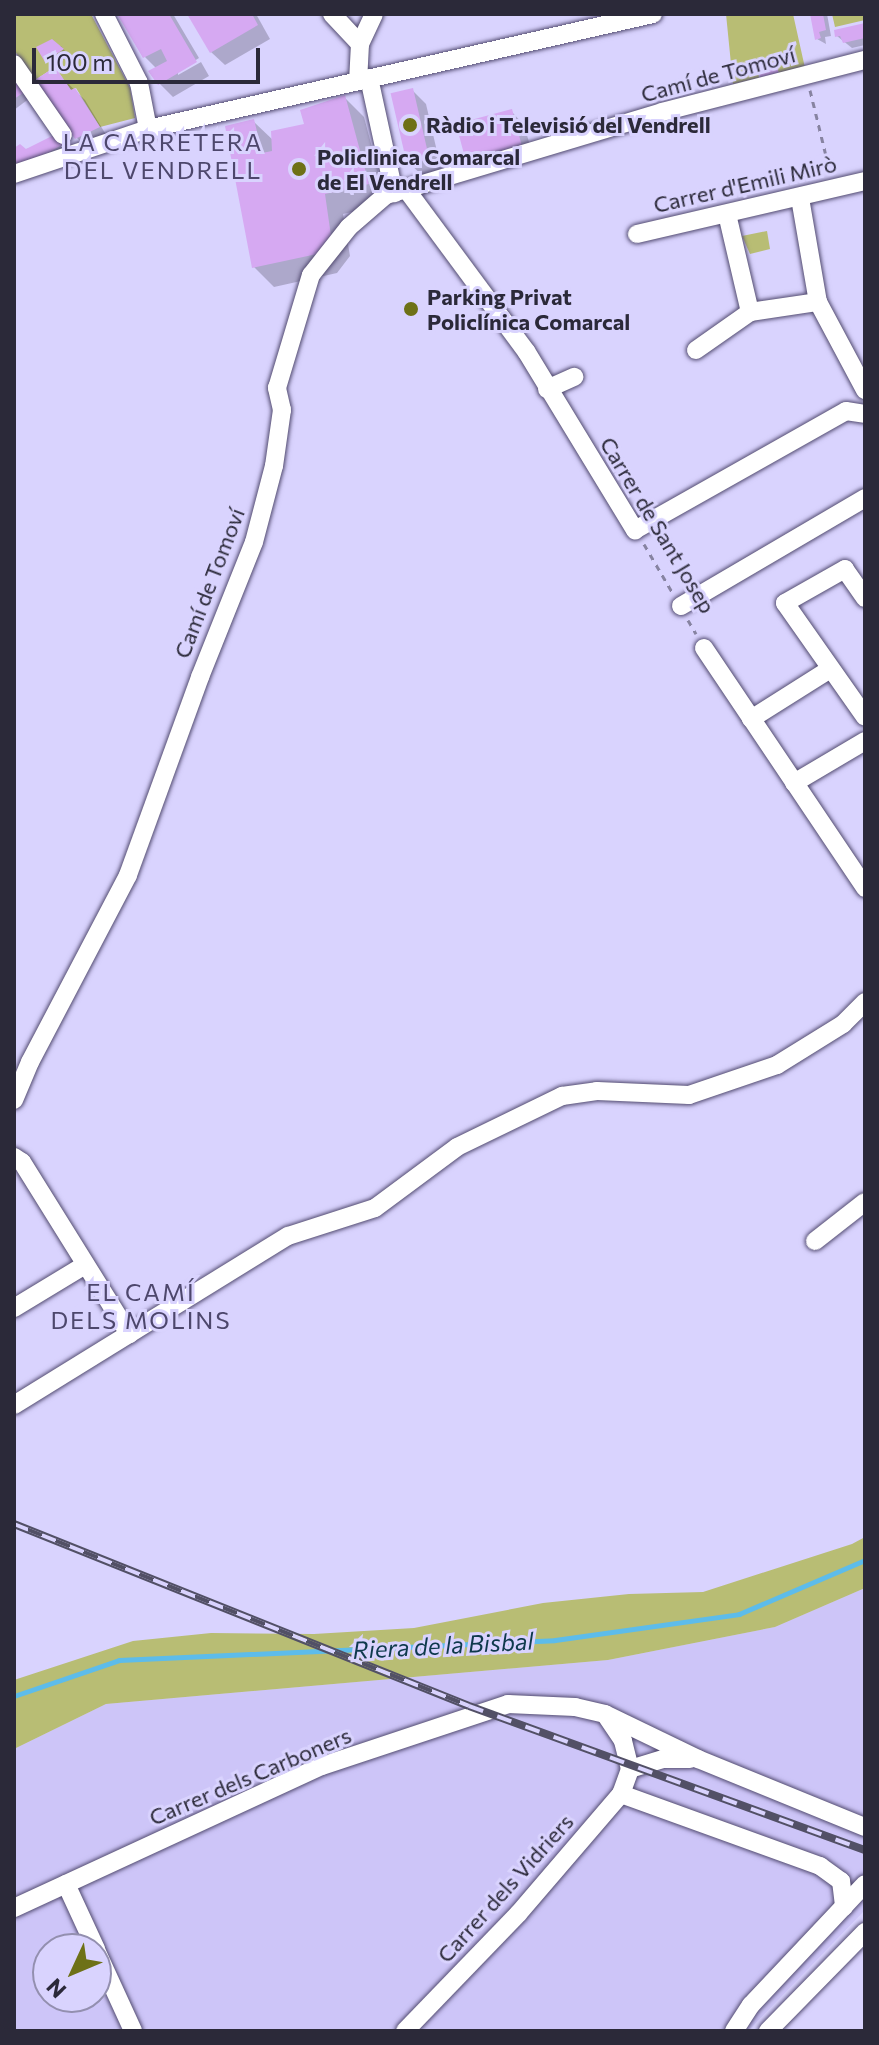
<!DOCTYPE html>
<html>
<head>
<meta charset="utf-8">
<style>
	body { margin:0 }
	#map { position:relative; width:879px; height:2045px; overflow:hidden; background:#d9d3fe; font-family:Commissioner,sans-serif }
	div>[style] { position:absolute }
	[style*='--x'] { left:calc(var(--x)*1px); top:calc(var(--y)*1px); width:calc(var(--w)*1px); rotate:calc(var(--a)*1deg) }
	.built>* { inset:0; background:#cdc5f8 }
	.green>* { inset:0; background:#b8bd74 }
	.shadow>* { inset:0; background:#0003 }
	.stream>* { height:5px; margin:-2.5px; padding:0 2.5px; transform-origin:2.5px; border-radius:2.5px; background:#5dbcea }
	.building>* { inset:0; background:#d6a9f2; transform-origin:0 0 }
	.path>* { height:3px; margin-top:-1.5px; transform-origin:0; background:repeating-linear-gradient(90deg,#8783a1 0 6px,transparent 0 12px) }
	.roads { filter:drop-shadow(0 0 2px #524b70) drop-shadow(0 0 2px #524b70) }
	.minor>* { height:18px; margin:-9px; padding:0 9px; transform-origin:9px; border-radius:9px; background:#fff }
	.rail>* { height:8px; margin-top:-4px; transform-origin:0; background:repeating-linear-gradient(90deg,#d9d3fe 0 15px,#525066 0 30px); box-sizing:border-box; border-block:2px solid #525066 }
	.dots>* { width:22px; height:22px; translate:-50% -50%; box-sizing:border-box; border:4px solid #d9d3fe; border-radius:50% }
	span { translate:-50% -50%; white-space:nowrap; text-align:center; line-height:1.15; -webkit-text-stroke:6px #d9d3fe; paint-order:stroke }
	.street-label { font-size:22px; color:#2b2939 }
	.poi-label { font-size:22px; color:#2b2939; font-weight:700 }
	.left { translate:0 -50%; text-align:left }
	.neighbourhood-label { font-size:24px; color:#4d476c; letter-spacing:2px }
	.water-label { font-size:24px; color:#0e394c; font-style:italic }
	.frame { position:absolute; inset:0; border:16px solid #2b2939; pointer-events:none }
	.north { position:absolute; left:32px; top:1933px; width:80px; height:80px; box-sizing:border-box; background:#d9d3fe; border:2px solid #938faf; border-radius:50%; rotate:226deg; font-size:22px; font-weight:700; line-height:32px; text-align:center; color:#2b2939 }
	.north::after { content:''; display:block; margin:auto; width:28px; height:36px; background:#6e7117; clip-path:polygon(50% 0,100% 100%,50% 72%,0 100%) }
	.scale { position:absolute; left:32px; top:48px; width:228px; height:36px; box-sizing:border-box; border:4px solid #2b2939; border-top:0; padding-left:10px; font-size:24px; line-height:28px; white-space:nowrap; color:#2b2939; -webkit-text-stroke:6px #d9d3fe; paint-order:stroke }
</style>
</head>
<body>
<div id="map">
	<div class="built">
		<i style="clip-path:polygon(evenodd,865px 1588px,865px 1910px,748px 2031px,14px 2031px,14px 1749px,106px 1704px,608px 1660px,775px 1627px,865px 1588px,48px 1949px,96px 1949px,96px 1997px,48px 1997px,48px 1949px)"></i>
	</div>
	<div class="green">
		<i style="clip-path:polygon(14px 14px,91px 14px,130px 88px,135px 118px,100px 127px,76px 88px,71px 90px,55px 67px,35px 80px,14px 50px)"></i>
		<i style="clip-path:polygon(726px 14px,793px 14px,805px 68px,779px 74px,775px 62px,757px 66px,759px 78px,733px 84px)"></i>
		<i style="clip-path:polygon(832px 14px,865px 14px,865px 20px,835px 27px)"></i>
		<i style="clip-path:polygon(767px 231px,770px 249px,750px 254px,742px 236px)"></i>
		<i style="clip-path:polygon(865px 1537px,865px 1588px,775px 1627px,608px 1660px,106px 1704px,14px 1749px,14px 1680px,133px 1641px,211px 1633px,314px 1634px,414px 1628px,543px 1603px,629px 1594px,703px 1592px,852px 1544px)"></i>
	</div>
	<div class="shadow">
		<i style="clip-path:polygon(119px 14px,173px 14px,199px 58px,178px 71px,178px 75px,201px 62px,209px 76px,173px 97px,159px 83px,157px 69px,145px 57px)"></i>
		<i style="clip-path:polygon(189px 14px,256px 14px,270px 39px,225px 65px,211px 52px)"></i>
		<i style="clip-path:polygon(812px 14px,827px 14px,831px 36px,825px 37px,826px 44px,817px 39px)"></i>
		<i style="clip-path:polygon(865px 25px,865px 45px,852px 48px,837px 36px)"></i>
		<i style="clip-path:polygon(61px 46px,69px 56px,53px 67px,39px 48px)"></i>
		<i style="clip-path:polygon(54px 70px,85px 100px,108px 138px,87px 148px,77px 138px)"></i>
		<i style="clip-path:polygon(14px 77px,30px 98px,14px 110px)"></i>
		<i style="clip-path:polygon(412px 90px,426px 104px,442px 173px,424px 177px,410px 164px)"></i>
		<i style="clip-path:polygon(344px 97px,364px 117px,387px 204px,343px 214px,350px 256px,337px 273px,274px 287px,254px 267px,253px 121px,274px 141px,307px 126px)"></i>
		<i style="clip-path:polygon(511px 111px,524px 125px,534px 159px,479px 171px,466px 158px)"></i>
		<i style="clip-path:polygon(62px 143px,67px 152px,14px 159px,14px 151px)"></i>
	</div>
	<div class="stream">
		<i style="--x:14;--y:1696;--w:111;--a:-18.9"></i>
		<i style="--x:119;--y:1660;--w:436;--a:-2.6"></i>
		<i style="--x:555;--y:1640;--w:186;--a:-8"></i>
		<i style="--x:739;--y:1614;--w:137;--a:-23.2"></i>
	</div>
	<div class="building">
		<i style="clip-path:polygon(117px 14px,169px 14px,197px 62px,158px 85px,148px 71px,167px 61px,161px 49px,143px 58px)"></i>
		<i style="clip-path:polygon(187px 14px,252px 14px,258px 25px,210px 53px)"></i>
		<i style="clip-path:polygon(810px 14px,823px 14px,826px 30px,819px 32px,821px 38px,815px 40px)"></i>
		<i style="clip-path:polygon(865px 23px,865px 38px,843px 43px,840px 36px,835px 37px,834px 30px)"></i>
		<i style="clip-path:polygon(52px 39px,64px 49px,45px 62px,36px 47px)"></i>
		<i style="left:776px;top:62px;width:12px;height:19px;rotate:76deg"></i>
		<i style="clip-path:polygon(55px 67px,71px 90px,75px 88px,100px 127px,75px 139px,35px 80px)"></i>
		<i style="clip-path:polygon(14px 73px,26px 91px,14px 99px)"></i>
		<i style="left:413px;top:88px;width:73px;height:23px;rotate:77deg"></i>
		<i style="clip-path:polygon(345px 95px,369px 184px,325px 194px,331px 236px,317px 254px,252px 268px,225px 126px,254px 119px,262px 153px,272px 151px,271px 131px,304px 124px,300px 110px)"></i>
		<i style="left:512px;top:109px;width:38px;height:58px;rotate:75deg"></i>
		<i style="clip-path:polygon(56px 134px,62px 145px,19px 169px,14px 162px,14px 148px,20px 144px,26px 149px)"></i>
	</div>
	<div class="path">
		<i style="--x:810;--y:90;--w:84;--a:76.3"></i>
		<i style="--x:644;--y:544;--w:56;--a:59.7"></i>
		<i style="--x:688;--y:620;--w:16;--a:60"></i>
	</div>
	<div class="roads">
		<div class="minor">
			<i style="--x:104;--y:14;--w:77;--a:63.1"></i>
			<i style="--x:139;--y:83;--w:47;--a:78.9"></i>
			<i style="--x:332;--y:14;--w:41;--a:47"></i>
			<i style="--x:360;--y:44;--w:36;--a:93"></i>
			<i style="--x:360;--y:44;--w:33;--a:-65"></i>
			<i style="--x:14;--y:64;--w:86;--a:55.4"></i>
			<i style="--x:369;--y:78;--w:118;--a:77.7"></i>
			<i style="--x:14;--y:174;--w:141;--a:-18.6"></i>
			<i style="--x:148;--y:129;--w:518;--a:-12.83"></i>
			<i style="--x:406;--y:189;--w:202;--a:53.5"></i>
			<i style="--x:526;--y:351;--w:210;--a:58.7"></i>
			<i style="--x:635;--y:530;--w:242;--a:-29.4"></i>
			<i style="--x:846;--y:411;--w:19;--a:9"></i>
			<i style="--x:800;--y:198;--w:106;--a:80.2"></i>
			<i style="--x:818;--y:302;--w:100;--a:61.9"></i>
			<i style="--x:727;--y:214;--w:101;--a:76.8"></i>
			<i style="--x:637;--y:234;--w:234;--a:-13.1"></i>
			<i style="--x:696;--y:350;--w:66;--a:-35.1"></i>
			<i style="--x:750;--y:312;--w:69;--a:-8.4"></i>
			<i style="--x:547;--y:389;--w:30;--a:-24"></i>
			<i style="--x:865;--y:598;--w:35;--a:-125"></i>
			<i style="--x:845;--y:569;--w:69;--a:150.5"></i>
			<i style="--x:785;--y:603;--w:139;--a:54.9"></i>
			<i style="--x:681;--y:606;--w:213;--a:-30.4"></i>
			<i style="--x:704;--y:648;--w:289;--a:56.1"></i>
			<i style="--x:751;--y:719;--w:93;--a:-32.3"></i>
			<i style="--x:794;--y:783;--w:82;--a:-30.6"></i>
			<i style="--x:14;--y:1100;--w:41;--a:-67.2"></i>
			<i style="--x:30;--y:1062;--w:211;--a:-62.3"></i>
			<i style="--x:128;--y:875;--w:211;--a:-70"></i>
			<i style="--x:200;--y:677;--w:145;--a:-68.2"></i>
			<i style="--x:254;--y:542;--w:79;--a:-75.3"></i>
			<i style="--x:274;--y:466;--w:57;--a:-81.9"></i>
			<i style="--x:282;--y:410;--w:23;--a:-103"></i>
			<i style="--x:277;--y:388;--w:118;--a:-73.3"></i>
			<i style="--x:311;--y:275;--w:61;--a:-51.6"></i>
			<i style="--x:349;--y:227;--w:49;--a:-40.9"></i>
			<i style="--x:386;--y:195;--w:288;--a:-16.7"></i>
			<i style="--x:662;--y:112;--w:210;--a:-14.4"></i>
			<i style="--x:14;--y:1157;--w:9;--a:32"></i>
			<i style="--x:22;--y:1162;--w:203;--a:58.1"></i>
			<i style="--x:815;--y:1241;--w:63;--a:-38"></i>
			<i style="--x:14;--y:1308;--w:83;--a:-31.2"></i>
			<i style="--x:14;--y:1405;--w:322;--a:-31.7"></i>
			<i style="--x:288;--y:1236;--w:91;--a:-17.8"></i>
			<i style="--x:375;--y:1208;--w:102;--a:-36.6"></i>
			<i style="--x:457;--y:1147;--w:117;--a:-25.9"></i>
			<i style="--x:562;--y:1096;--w:35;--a:-8"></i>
			<i style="--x:597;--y:1091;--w:92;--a:2.5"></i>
			<i style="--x:689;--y:1095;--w:93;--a:-18.8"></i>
			<i style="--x:777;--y:1065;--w:78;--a:-31.8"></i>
			<i style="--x:843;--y:1024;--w:31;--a:-45"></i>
			<i style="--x:607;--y:1715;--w:101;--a:25.8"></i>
			<i style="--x:698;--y:1759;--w:180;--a:22.2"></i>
			<i style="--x:630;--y:1769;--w:34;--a:-17"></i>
			<i style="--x:663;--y:1759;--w:27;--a:0"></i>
			<i style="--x:621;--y:1794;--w:212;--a:19.9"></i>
			<i style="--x:820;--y:1866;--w:26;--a:36"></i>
			<i style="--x:841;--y:1881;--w:26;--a:83"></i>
			<i style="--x:66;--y:1884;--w:72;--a:65.2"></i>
			<i style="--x:14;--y:1908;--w:339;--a:-24.8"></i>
			<i style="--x:322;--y:1766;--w:196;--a:-18.4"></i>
			<i style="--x:508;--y:1704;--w:67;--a:2.6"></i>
			<i style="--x:575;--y:1707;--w:31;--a:13"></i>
			<i style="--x:605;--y:1714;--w:32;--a:56"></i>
			<i style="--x:623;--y:1741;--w:29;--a:76"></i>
			<i style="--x:96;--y:1950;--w:89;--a:65.4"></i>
			<i style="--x:405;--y:2031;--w:163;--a:-46"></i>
			<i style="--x:518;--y:1914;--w:158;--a:-49.4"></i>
			<i style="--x:621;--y:1794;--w:27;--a:-70"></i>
			<i style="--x:734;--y:2031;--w:31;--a:-57"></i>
			<i style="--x:751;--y:2005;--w:166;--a:-46.7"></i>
			<i style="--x:768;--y:2031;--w:139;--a:-45.6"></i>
		</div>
	</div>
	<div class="rail">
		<i style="--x:14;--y:1524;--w:490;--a:21.8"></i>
		<i style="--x:469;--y:1706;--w:421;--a:20"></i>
	</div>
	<div class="dots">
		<i style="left:410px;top:125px;background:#6e7117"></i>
		<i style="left:299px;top:169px;background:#6e7117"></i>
		<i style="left:411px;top:309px;background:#6e7117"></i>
	</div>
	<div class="street-label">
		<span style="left:718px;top:74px;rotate:-15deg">Camí de Tomoví</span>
		<span style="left:745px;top:184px;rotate:-13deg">Carrer d'Emili Mirò</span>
		<span style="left:658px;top:525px;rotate:59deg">Carrer de Sant Josep</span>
		<span style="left:209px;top:583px;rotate:-69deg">Camí de Tomoví</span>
		<span style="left:250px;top:1776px;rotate:-23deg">Carrer dels Carboners</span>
		<span style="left:505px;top:1888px;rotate:-48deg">Carrer dels Vidriers</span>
	</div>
	<div class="poi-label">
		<span class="left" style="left:426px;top:125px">Ràdio i Televisió del Vendrell</span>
		<span class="left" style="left:317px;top:169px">Policlinica Comarcal<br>de El Vendrell</span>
		<span class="left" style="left:427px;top:309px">Parking Privat<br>Policlínica Comarcal</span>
	</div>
	<div class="neighbourhood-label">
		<span style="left:163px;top:156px">LA CARRETERA<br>DEL VENDRELL</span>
		<span style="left:141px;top:1306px">EL CAMÍ<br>DELS MOLINS</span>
	</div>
	<div class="water-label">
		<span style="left:443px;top:1645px;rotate:-3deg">Riera de la Bisbal</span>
	</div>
	<div class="frame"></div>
	<div class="north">N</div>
	<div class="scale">100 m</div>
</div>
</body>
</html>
